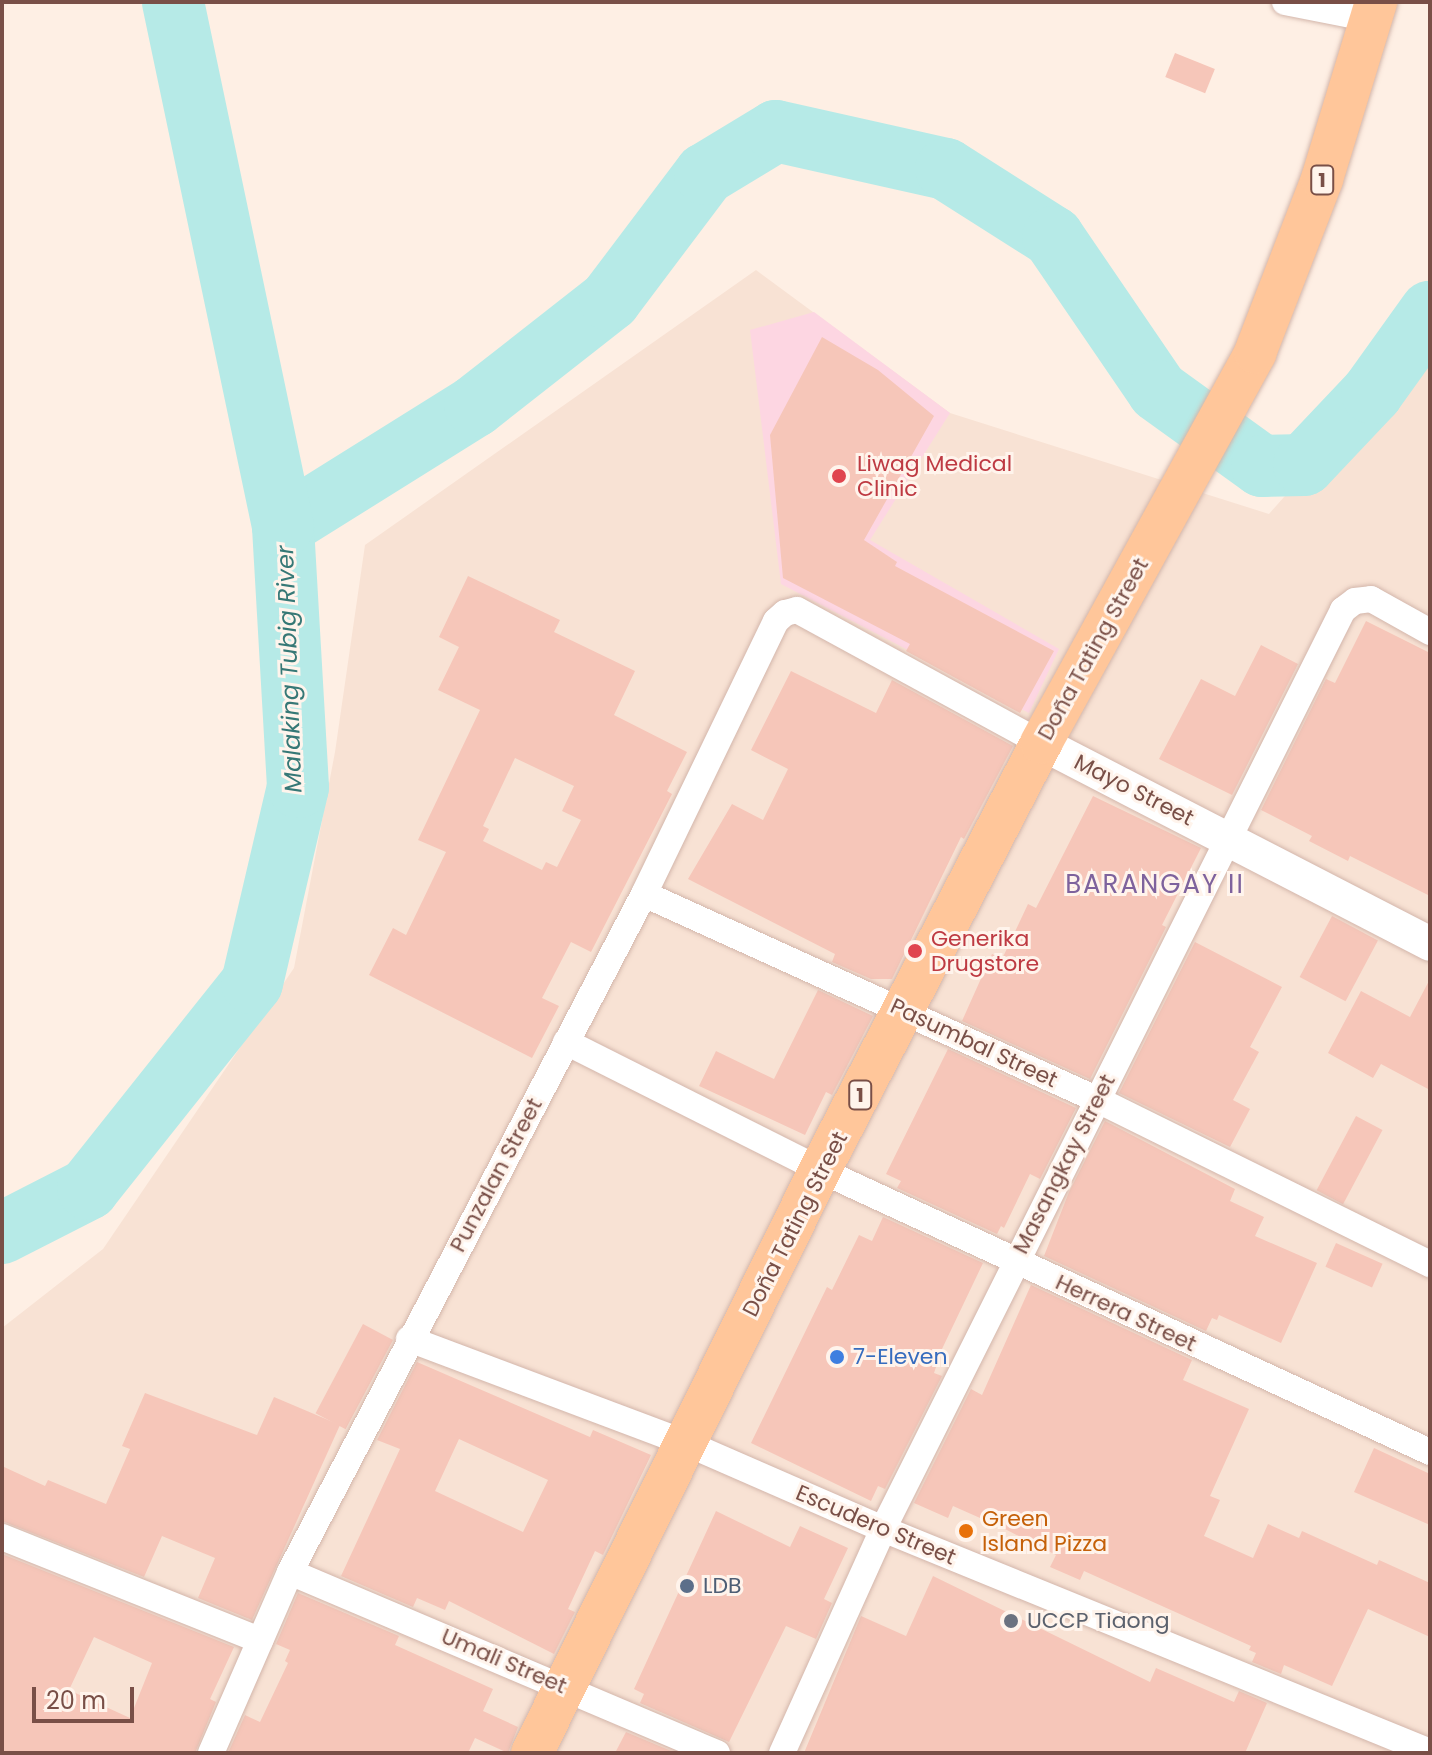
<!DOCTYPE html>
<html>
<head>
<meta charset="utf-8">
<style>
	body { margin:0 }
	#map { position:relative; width:1432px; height:1755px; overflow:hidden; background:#feefe4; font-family:Poppins,sans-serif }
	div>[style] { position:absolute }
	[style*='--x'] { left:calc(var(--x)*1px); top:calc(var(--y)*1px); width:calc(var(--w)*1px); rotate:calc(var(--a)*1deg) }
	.residential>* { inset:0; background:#f8e2d4 }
	.medical>* { inset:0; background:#fdd6e2 }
	.river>* { height:62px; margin:-31px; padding:0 31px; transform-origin:31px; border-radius:31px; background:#b6eae7 }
	.building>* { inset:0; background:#f6c6b9; transform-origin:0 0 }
	.roads { filter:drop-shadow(0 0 2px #d3b6ab) drop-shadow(0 0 2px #d3b6ab) }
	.minor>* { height:26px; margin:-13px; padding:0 13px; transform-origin:13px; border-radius:13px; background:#fff }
	.tertiary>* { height:34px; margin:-17px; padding:0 17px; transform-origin:17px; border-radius:17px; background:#fff }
	.primary>* { height:42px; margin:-21px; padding:0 21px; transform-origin:21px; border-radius:21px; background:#ffc69a }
	.dots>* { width:22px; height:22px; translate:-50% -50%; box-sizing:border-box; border:4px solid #fff4ec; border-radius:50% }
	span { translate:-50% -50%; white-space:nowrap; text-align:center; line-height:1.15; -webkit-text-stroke:6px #fff4ec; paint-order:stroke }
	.shield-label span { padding:2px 6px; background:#fff4ec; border:2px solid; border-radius:6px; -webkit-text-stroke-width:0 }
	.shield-label { font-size:20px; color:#794f47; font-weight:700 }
	.health-label { font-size:22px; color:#be3a42 }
	.left { translate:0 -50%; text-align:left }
	.street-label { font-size:22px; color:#794f47 }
	.shop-label { font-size:22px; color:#366cbe }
	.food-label { font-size:22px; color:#c56008 }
	.service-label { font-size:22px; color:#4e5e75 }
	.worship-label { font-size:22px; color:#5b616d }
	.water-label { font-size:24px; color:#367876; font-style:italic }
	.quarter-label { font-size:26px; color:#7e629d; letter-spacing:2px }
	.frame { position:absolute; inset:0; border:4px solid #794f47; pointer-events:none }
	.scale { position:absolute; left:32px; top:1687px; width:102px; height:36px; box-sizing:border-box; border:4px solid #794f47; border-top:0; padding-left:10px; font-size:24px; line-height:28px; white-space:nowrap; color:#794f47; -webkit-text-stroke:6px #fff4ec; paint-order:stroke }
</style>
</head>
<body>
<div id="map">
	<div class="residential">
		<i style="clip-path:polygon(756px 270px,950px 413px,1269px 514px,1430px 332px,1430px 1753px,2px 1753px,2px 1328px,103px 1249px,294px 968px,335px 752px,365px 545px)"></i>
	</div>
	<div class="medical">
		<i style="clip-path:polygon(814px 312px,950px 413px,870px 540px,1059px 649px,1029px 713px,781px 584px,750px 330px)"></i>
	</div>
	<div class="river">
		<i style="--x:283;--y:526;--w:226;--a:-32"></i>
		<i style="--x:475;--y:406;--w:172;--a:-38.1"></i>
		<i style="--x:610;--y:300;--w:158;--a:-53"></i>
		<i style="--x:705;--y:174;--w:83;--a:-31.2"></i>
		<i style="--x:776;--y:131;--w:174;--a:12.6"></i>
		<i style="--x:946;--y:169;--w:127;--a:32.4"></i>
		<i style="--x:1053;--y:237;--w:186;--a:55.7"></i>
		<i style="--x:1158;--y:391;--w:128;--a:35.8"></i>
		<i style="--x:1262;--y:466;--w:42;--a:-1.4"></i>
		<i style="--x:1304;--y:465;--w:99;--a:-46.6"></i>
		<i style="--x:1372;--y:393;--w:100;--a:-54.4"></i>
		<i style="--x:2;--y:1233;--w:97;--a:-27.1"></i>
		<i style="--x:88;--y:1189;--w:263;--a:-51.5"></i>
		<i style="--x:252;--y:983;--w:201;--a:-76.8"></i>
		<i style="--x:298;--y:787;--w:261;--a:-93.3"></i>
		<i style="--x:283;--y:526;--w:535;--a:-101.86"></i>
	</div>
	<div class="building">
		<i style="left:1175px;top:53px;width:43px;height:26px;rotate:22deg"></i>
		<i style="clip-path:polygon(822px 337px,878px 370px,934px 416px,864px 540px,897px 562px,895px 566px,1054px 651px,1020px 713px,906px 651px,910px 644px,783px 578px,770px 435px)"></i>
		<i style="clip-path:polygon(evenodd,468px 576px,560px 620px,554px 632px,635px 671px,614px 715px,687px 752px,667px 791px,672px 794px,591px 952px,571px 942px,542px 998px,559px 1006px,532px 1058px,369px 975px,393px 928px,406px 935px,446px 852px,418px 840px,480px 710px,438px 690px,459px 647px,439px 637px,468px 576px,515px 758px,574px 786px,562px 811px,581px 820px,557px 867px,546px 862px,542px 870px,483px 841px,489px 829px,483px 826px,515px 758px)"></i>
		<i style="clip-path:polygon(1366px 621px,1430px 653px,1430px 896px,1350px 856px,1348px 861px,1309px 841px,1312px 836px,1261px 810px,1326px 679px,1335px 683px)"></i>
		<i style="clip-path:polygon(1261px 645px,1298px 664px,1232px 795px,1159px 759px,1201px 679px,1235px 696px)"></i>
		<i style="clip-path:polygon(791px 671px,876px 713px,892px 680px,1013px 746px,964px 839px,961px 837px,892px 979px,871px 979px,832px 962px,835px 954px,688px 879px,732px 804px,763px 820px,788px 769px,751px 750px)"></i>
		<i style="clip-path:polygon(1093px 796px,1201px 848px,1162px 925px,1166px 927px,1090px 1079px,962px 1021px,992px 954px,1002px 959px,1028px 904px,1036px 908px)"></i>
		<i style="left:1332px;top:916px;width:52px;height:69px;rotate:28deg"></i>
		<i style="clip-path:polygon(1195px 942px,1282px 987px,1250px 1047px,1259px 1052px,1233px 1100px,1250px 1109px,1230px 1147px,1119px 1093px)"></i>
		<i style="clip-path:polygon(1430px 979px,1430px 1090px,1381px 1064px,1373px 1078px,1328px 1053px,1361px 991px,1410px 1017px)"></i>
		<i style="clip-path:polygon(818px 990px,873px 1016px,832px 1095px,826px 1092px,805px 1135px,699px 1086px,716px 1051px,774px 1079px)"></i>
		<i style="clip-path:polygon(948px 1049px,1076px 1108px,1040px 1179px,1030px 1174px,1004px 1228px,1001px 1226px,997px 1234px,897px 1188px,901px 1181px,886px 1174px)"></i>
		<i style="left:1356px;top:1116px;width:30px;height:84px;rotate:28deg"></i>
		<i style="clip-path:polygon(1105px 1121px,1235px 1189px,1230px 1201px,1264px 1217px,1255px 1236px,1317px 1263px,1281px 1343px,1219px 1315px,1217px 1320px,1212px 1318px,1206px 1331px,1044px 1256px,1069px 1192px)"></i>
		<i style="clip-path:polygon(883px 1217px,983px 1263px,942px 1349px,934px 1373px,942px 1376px,885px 1489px,878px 1486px,871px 1501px,751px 1443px,827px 1287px,832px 1290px,859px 1235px,872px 1241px)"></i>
		<i style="left:1336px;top:1243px;width:51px;height:26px;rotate:24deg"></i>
		<i style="clip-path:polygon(1031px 1285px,1192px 1360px,1183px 1380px,1249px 1409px,1210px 1496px,1220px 1500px,1204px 1536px,1253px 1558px,1268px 1524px,1299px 1538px,1302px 1531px,1377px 1565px,1379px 1560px,1430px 1583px,1430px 1637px,1368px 1609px,1332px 1686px,1284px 1665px,1281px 1674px,1252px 1662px,1256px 1653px,1249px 1650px,1251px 1646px,1084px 1571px,1080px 1580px,1050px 1567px,1056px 1555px,1005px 1529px,953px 1506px,948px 1518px,914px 1503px,971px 1389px,982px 1395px)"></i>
		<i style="left:363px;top:1324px;width:34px;height:101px;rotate:28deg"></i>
		<i style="clip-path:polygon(evenodd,417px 1362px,590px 1437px,593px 1430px,651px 1455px,603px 1555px,595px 1551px,568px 1609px,575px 1612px,554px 1654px,449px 1601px,445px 1610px,417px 1598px,413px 1607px,341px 1576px,400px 1449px,377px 1440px,417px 1362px,459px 1439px,548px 1480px,523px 1532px,435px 1491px,459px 1439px)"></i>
		<i style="clip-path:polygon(145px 1393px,257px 1435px,274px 1397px,340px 1425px,252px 1620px,198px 1598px,215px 1558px,162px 1536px,144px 1577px,2px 1521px,2px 1466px,45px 1486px,48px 1480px,106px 1504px,130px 1449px,122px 1446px)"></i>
		<i style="clip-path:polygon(1374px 1448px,1430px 1474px,1430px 1525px,1354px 1492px)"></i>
		<i style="clip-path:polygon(716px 1511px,790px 1547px,800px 1526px,848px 1548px,824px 1599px,832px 1603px,816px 1639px,786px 1626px,729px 1742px,640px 1703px,644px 1694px,634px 1689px)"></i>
		<i style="clip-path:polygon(evenodd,2px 1554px,234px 1647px,210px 1699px,216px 1702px,195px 1753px,2px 1753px,2px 1554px,94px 1637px,152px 1663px,130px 1718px,69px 1690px,94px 1637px)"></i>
		<i style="clip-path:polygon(933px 1576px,1150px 1682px,1156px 1668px,1234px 1702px,1239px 1691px,1267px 1703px,1245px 1753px,804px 1753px,861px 1616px,906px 1636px)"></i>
		<i style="clip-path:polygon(298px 1593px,399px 1636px,395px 1645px,493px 1689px,483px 1711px,518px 1727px,508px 1753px,475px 1738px,468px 1753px,228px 1753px,245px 1715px,260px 1722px,288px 1663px,285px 1661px,290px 1650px,276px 1644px)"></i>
		<i style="clip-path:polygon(626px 1732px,676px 1753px,615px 1753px)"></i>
	</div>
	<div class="roads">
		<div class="minor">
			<i style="--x:1285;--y:2;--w:88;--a:11.2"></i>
			<i style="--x:644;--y:894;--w:496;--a:24.4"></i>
			<i style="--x:1096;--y:1099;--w:373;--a:26.3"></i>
			<i style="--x:566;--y:1042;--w:284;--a:26.7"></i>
			<i style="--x:820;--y:1170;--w:672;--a:24.81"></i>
			<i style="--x:409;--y:1339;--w:296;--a:20.6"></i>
			<i style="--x:686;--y:1443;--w:215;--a:23.6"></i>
			<i style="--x:883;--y:1529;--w:591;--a:22.18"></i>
			<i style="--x:2;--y:1537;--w:278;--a:21.8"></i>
			<i style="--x:290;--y:1572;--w:464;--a:23"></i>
			<i style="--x:211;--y:1753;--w:197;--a:-66.4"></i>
			<i style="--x:290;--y:1572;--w:765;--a:-62.43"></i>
			<i style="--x:644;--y:894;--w:303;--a:-64.2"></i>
			<i style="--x:776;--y:621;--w:12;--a:-42"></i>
			<i style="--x:785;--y:613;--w:12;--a:-14"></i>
			<i style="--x:797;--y:610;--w:278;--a:28.6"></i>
			<i style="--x:782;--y:1753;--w:246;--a:-65.7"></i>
			<i style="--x:883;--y:1529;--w:1028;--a:-63.41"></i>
			<i style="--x:1343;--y:610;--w:15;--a:-37"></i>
			<i style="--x:1355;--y:601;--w:16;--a:-7"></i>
			<i style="--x:1371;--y:599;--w:68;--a:29.2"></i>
		</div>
		<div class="tertiary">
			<i style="--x:1041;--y:743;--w:438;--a:27.3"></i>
		</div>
		<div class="primary">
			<i style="--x:532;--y:1753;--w:650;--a:-63.71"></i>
			<i style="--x:820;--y:1170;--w:481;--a:-62.6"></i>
			<i style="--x:1041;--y:743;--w:445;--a:-61.2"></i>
			<i style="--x:1255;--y:353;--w:186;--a:-68.9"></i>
			<i style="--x:1322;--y:179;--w:185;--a:-73"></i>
		</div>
	</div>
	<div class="dots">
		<i style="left:839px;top:476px;background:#e0444e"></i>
		<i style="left:915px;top:951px;background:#e0444e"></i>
		<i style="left:837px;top:1357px;background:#3f7fe0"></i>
		<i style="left:966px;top:1531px;background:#e8710a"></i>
		<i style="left:687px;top:1586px;background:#5c6f8a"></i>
		<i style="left:1011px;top:1621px;background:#6b7280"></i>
	</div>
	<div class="shield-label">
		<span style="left:1322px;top:180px">1</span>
		<span style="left:860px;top:1095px">1</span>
	</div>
	<div class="health-label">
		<span class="left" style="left:857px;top:476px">Liwag Medical<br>Clinic</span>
		<span class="left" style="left:931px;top:951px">Generika<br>Drugstore</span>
	</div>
	<div class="street-label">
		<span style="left:1093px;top:649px;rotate:-61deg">Doña Tating Street</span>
		<span style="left:1134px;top:790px;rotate:27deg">Mayo Street</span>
		<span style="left:974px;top:1043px;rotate:25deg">Pasumbal Street</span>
		<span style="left:1064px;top:1164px;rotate:-63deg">Masangkay Street</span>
		<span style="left:496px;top:1175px;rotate:-62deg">Punzalan Street</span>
		<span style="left:795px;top:1224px;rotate:-63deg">Doña Tating Street</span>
		<span style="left:1126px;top:1313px;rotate:25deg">Herrera Street</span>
		<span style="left:876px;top:1525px;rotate:23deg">Escudero Street</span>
		<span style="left:504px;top:1661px;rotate:23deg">Umali Street</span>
	</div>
	<div class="shop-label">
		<span class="left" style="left:853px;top:1357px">7-Eleven</span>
	</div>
	<div class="food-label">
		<span class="left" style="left:982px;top:1531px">Green<br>Island Pizza</span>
	</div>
	<div class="service-label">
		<span class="left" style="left:703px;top:1586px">LDB</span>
	</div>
	<div class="worship-label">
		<span class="left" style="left:1027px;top:1621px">UCCP Tiaong</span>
	</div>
	<div class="water-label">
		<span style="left:289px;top:669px;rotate:-92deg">Malaking Tubig River</span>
	</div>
	<div class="quarter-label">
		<span style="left:1155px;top:885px">BARANGAY II</span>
	</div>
	<div class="frame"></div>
	<div class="scale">20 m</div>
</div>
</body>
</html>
